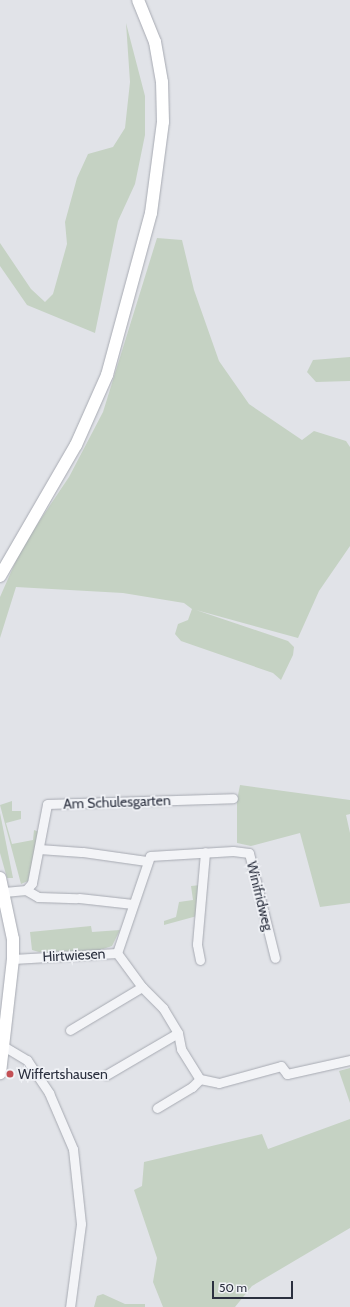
<!DOCTYPE html>
<html>
<head>
<meta charset="utf-8">
<style>
	body { margin:0 }
	#map { position:relative; width:350px; height:1307px; overflow:hidden; background:#e1e3e8; font-family:Cabin,sans-serif }
	div>[style] { position:absolute }
	[style*='--x'] { left:calc(var(--x)*1px); top:calc(var(--y)*1px); width:calc(var(--w)*1px); rotate:calc(var(--a)*1deg) }
	.green>* { inset:0; background:#c5d2c3 }
	.roads { filter:drop-shadow(0 0 1px #a7aab2) drop-shadow(0 0 1px #a7aab2) }
	.street>* { height:9px; margin:-4.5px; padding:0 4.5px; transform-origin:4.5px; border-radius:4.5px; background:#f3f4f7 }
	.secondary>* { height:12px; margin:-6px; padding:0 6px; transform-origin:6px; border-radius:6px; background:#fff }
	.dots>* { width:11px; height:11px; translate:-50% -50%; box-sizing:border-box; border:2px solid #f0f2f6; border-radius:50% }
	span { translate:-50% -50%; white-space:nowrap; text-align:center; line-height:1.15; -webkit-text-stroke:3.5px #f0f2f6; paint-order:stroke }
	.street-label { font-size:14px; color:#2b303f }
	.poi-label { font-size:14px; color:#2b303f }
	.left { translate:0 -50%; text-align:left }
	.scale { position:absolute; left:212px; top:1281px; width:81px; height:18px; box-sizing:border-box; border:2px solid #2b303f; border-top:0; padding-left:5px; font-size:12px; line-height:14px; white-space:nowrap; color:#2b303f; -webkit-text-stroke:3px #f0f2f6; paint-order:stroke }
</style>
</head>
<body>
<div id="map">
	<div class="green">
		<i style="clip-path:polygon(126px 23px,145px 96px,145px 135px,135px 184px,118px 221px,95px 333px,27px 305px,0 266px,0 243px,31px 289px,45px 302px,53px 294px,67px 244px,65px 222px,77px 178px,88px 154px,113px 147px,125px 128px,130px 82px)"></i>
		<i style="clip-path:polygon(157px 238px,182px 240px,194px 290px,219px 361px,249px 404px,302px 440px,314px 431px,346px 441px,350px 447px,350px 546px,319px 591px,298px 638px,196px 610px,288px 641px,294px 647px,293px 655px,281px 680px,273px 673px,181px 641px,175px 634px,178px 624px,188px 620px,192px 609px,184px 603px,123px 593px,16px 587px,0 638px,0 597px,22px 547px,69px 477px,103px 412px)"></i>
		<i style="clip-path:polygon(350px 357px,350px 381px,316px 382px,307px 372px,313px 360px)"></i>
		<i style="clip-path:polygon(240px 785px,350px 800px,350px 814px,346px 815px,350px 833px,350px 903px,320px 907px,300px 833px,251px 846px,237px 843px,237px 800px)"></i>
		<i style="clip-path:polygon(12px 801px,12px 811px,21px 811px,21px 819px,6px 823px,12px 844px,33px 840px,34px 830px,39px 832px,28px 881px,21px 884px,0 805px)"></i>
		<i style="clip-path:polygon(0 813px,13px 878px,7px 878px,0 853px)"></i>
		<i style="clip-path:polygon(201px 885px,197px 916px,164px 925px,164px 921px,176px 917px,179px 902px,193px 900px,191px 886px)"></i>
		<i style="clip-path:polygon(91px 926px,92px 932px,120px 930px,112px 946px,100px 950px,39px 952px,32px 950px,30px 932px)"></i>
		<i style="clip-path:polygon(350px 1068px,350px 1103px,339px 1071px)"></i>
		<i style="clip-path:polygon(350px 1119px,350px 1228px,252px 1286px,235px 1307px,163px 1307px,153px 1282px,157px 1258px,134px 1190px,142px 1186px,144px 1162px,262px 1134px,268px 1149px)"></i>
		<i style="clip-path:polygon(103px 1294px,125px 1304px,145px 1304px,145px 1307px,94px 1307px,97px 1296px)"></i>
	</div>
	<div class="roads">
		<div class="street">
			<i style="--x:39;--y:849;--w:42;--a:4.1"></i>
			<i style="--x:83;--y:852;--w:64;--a:8.1"></i>
			<i style="--x:26;--y:890;--w:14;--a:30"></i>
			<i style="--x:38;--y:897;--w:38;--a:2"></i>
			<i style="--x:4;--y:892;--w:22;--a:-5"></i>
			<i style="--x:26;--y:890;--w:9;--a:-49"></i>
			<i style="--x:32;--y:883;--w:80;--a:-79.2"></i>
			<i style="--x:47;--y:804;--w:186;--a:-1.8"></i>
			<i style="--x:79;--y:898;--w:54;--a:6.3"></i>
			<i style="--x:117;--y:953;--w:102;--a:-71.2"></i>
			<i style="--x:150;--y:856;--w:83;--a:-3.4"></i>
			<i style="--x:233;--y:851;--w:16;--a:7"></i>
			<i style="--x:249;--y:853;--w:108;--a:76.1"></i>
			<i style="--x:13;--y:959;--w:104;--a:-3.3"></i>
			<i style="--x:117;--y:953;--w:42;--a:53.7"></i>
			<i style="--x:142;--y:987;--w:30;--a:45"></i>
			<i style="--x:163;--y:1008;--w:29;--a:59"></i>
			<i style="--x:178;--y:1033;--w:16;--a:79"></i>
			<i style="--x:181;--y:1049;--w:36;--a:58"></i>
			<i style="--x:200;--y:1079;--w:19;--a:12"></i>
			<i style="--x:219;--y:1083;--w:64;--a:-15.3"></i>
			<i style="--x:281;--y:1066;--w:10;--a:53"></i>
			<i style="--x:287;--y:1074;--w:65;--a:-12.5"></i>
			<i style="--x:200;--y:960;--w:16;--a:-101"></i>
			<i style="--x:197;--y:944;--w:92;--a:-85"></i>
			<i style="--x:70;--y:1030;--w:84;--a:-30.8"></i>
			<i style="--x:5;--y:1047;--w:26;--a:31"></i>
			<i style="--x:27;--y:1060;--w:40;--a:56"></i>
			<i style="--x:49;--y:1093;--w:61;--a:66.8"></i>
			<i style="--x:73;--y:1149;--w:75;--a:83.9"></i>
			<i style="--x:81;--y:1224;--w:84;--a:97.5"></i>
			<i style="--x:106;--y:1075;--w:83;--a:-30.3"></i>
			<i style="--x:157;--y:1108;--w:41;--a:-31"></i>
			<i style="--x:192;--y:1087;--w:11;--a:-45"></i>
		</div>
		<div class="secondary">
			<i style="--x:0;--y:576;--w:151;--a:-59.9"></i>
			<i style="--x:76;--y:445;--w:77;--a:-66.1"></i>
			<i style="--x:107;--y:375;--w:168;--a:-74.8"></i>
			<i style="--x:151;--y:213;--w:92;--a:-82.5"></i>
			<i style="--x:163;--y:122;--w:40;--a:-91.4"></i>
			<i style="--x:162;--y:82;--w:41;--a:-99.9"></i>
			<i style="--x:155;--y:42;--w:45;--a:-112"></i>
			<i style="--x:0;--y:878;--w:62;--a:78"></i>
			<i style="--x:13;--y:939;--w:20;--a:90"></i>
			<i style="--x:13;--y:959;--w:115;--a:96.5"></i>
		</div>
	</div>
	<div class="dots">
		<i style="left:10px;top:1074px;background:#c35055"></i>
	</div>
	<div class="street-label">
		<span style="left:117px;top:802px;rotate:-2deg">Am Schulesgarten</span>
		<span style="left:260px;top:896px;rotate:76deg">Winifridweg</span>
		<span style="left:74px;top:955px;rotate:-3deg">Hirtwiesen</span>
	</div>
	<div class="poi-label">
		<span class="left" style="left:18px;top:1074px">Wiffertshausen</span>
	</div>
	<div class="scale">50 m</div>
</div>
</body>
</html>
